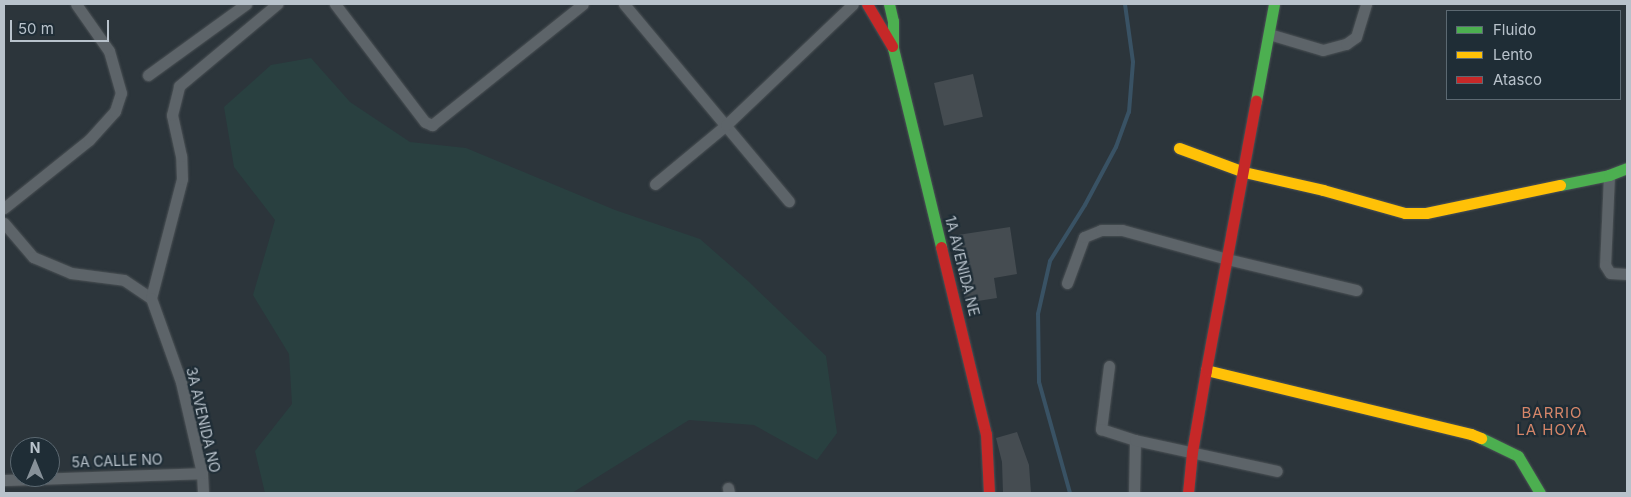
<!DOCTYPE html>
<html>
<head>
<meta charset="utf-8">
<style>
	body { margin:0 }
	#map { position:relative; width:1631px; height:497px; overflow:hidden; background:#2c353b; font-family:Inter,sans-serif }
	div>[style] { position:absolute }
	[style*='--x'] { left:calc(var(--x)*1px); top:calc(var(--y)*1px); width:calc(var(--w)*1px); rotate:calc(var(--a)*1deg) }
	.green>* { inset:0; background:#294040 }
	.stream>* { height:4px; margin:-2px; padding:0 2px; transform-origin:2px; border-radius:2px; background:#395264 }
	.building>* { inset:0; background:#454c51; transform-origin:0 0 }
	.roads { filter:drop-shadow(0 0 1px #4b5155) drop-shadow(0 0 1px #4b5155) }
	.street>* { height:11px; margin:-5.5px; padding:0 5.5px; transform-origin:5.5px; border-radius:5.5px; background:#5d6469 }
	.fast>* { height:11px; margin:-5.5px; padding:0 5.5px; transform-origin:5.5px; border-radius:5.5px; background:#4caf50 }
	.slow>* { height:11px; margin:-5.5px; padding:0 5.5px; transform-origin:5.5px; border-radius:5.5px; background:#ffc107 }
	.jam>* { height:11px; margin:-5.5px; padding:0 5.5px; transform-origin:5.5px; border-radius:5.5px; background:#c62828 }
	span { translate:-50% -50%; white-space:nowrap; text-align:center; line-height:1.15; -webkit-text-stroke:4.5px #1f2d36; paint-order:stroke }
	.street-label { font-size:14px; color:#b8c2cb }
	.neighbourhood-label { font-size:15px; color:#d58669; letter-spacing:1px }
	.frame { position:absolute; inset:0; border:5px solid #b8c2cb; pointer-events:none }
	.legend { position:absolute; left:1446px; top:10px; width:175px; height:90px; box-sizing:border-box; background:#1f2d36; border:1px solid #5c6972; margin:0; padding:6px 9px; list-style:none; font-size:15px; color:#b8c2cb }
	.legend li { display:flex; align-items:center; gap:10px; height:25px }
	.legend b { width:25px; border:1px solid #5c6972 }
	.north { position:absolute; left:10px; top:437px; width:50px; height:50px; box-sizing:border-box; background:#1f2d36; border:1px solid #5c6972; border-radius:50%; rotate:0deg; font-size:14px; font-weight:700; line-height:20px; text-align:center; color:#b8c2cb }
	.north::after { content:''; display:block; margin:auto; width:18px; height:22px; background:#879199; clip-path:polygon(50% 0,100% 100%,50% 72%,0 100%) }
	.scale { position:absolute; left:10px; top:20px; width:99px; height:22px; box-sizing:border-box; border:2px solid #b8c2cb; border-top:0; padding-left:6px; font-size:15px; line-height:18px; white-space:nowrap; color:#b8c2cb; -webkit-text-stroke:4px #1f2d36; paint-order:stroke }
</style>
</head>
<body>
<div id="map">
	<div class="green">
		<i style="clip-path:polygon(311px 58px,350px 102px,410px 142px,466px 148px,615px 210px,700px 239px,748px 281px,826px 356px,837px 433px,817px 460px,754px 425px,689px 420px,572px 493px,265px 493px,255px 451px,292px 404px,289px 354px,253px 295px,275px 220px,234px 167px,224px 107px,271px 65px)"></i>
	</div>
	<div class="stream">
		<i style="--x:1070;--y:493;--w:115;--a:-105.6"></i>
		<i style="--x:1039;--y:382;--w:68;--a:-90.8"></i>
		<i style="--x:1038;--y:314;--w:54;--a:-77.2"></i>
		<i style="--x:1050;--y:261;--w:66;--a:-58"></i>
		<i style="--x:1085;--y:205;--w:66;--a:-61.9"></i>
		<i style="--x:1116;--y:147;--w:37;--a:-70"></i>
		<i style="--x:1129;--y:112;--w:50;--a:-85.4"></i>
		<i style="--x:1133;--y:62;--w:59;--a:-97.9"></i>
	</div>
	<div class="building">
		<i style="left:973px;top:74px;width:44px;height:40px;rotate:77deg"></i>
		<i style="clip-path:polygon(1010px 227px,1017px 274px,994px 278px,997px 298px,965px 303px,951px 236px)"></i>
		<i style="clip-path:polygon(1017px 432px,1029px 465px,1031px 493px,1003px 493px,1002px 462px,996px 438px)"></i>
	</div>
	<div class="roads">
		<div class="street">
			<i style="--x:335;--y:4;--w:148;--a:52.7"></i>
			<i style="--x:425;--y:122;--w:8;--a:23"></i>
			<i style="--x:432;--y:125;--w:193;--a:-38.7"></i>
			<i style="--x:624;--y:4;--w:257;--a:50.1"></i>
			<i style="--x:1269;--y:34;--w:56;--a:16.5"></i>
			<i style="--x:1323;--y:50;--w:24;--a:-15"></i>
			<i style="--x:1346;--y:44;--w:12;--a:-35"></i>
			<i style="--x:1356;--y:37;--w:34;--a:-73"></i>
			<i style="--x:148;--y:75;--w:121;--a:-35.9"></i>
			<i style="--x:1609;--y:175;--w:90;--a:92.5"></i>
			<i style="--x:1605;--y:265;--w:9;--a:58"></i>
			<i style="--x:1610;--y:273;--w:17;--a:3"></i>
			<i style="--x:655;--y:184;--w:92;--a:-39.7"></i>
			<i style="--x:726;--y:125;--w:175;--a:-43.6"></i>
			<i style="--x:4;--y:208;--w:109;--a:-38.7"></i>
			<i style="--x:89;--y:140;--w:39;--a:-48"></i>
			<i style="--x:115;--y:111;--w:19;--a:-72"></i>
			<i style="--x:121;--y:93;--w:44;--a:-105.9"></i>
			<i style="--x:109;--y:51;--w:57;--a:-125.1"></i>
			<i style="--x:4;--y:223;--w:45;--a:49.5"></i>
			<i style="--x:33;--y:257;--w:41;--a:22.8"></i>
			<i style="--x:71;--y:273;--w:53;--a:7.5"></i>
			<i style="--x:124;--y:280;--w:32;--a:34"></i>
			<i style="--x:1067;--y:283;--w:49;--a:-69.7"></i>
			<i style="--x:1084;--y:237;--w:18;--a:-22"></i>
			<i style="--x:1101;--y:230;--w:21;--a:0"></i>
			<i style="--x:1122;--y:230;--w:109;--a:15.4"></i>
			<i style="--x:1227;--y:259;--w:133;--a:13.5"></i>
			<i style="--x:151;--y:298;--w:123;--a:-75.4"></i>
			<i style="--x:182;--y:179;--w:23;--a:-92"></i>
			<i style="--x:181;--y:156;--w:42;--a:-102.4"></i>
			<i style="--x:172;--y:115;--w:30;--a:-76"></i>
			<i style="--x:179;--y:86;--w:128;--a:-39.9"></i>
			<i style="--x:151;--y:298;--w:89;--a:70.3"></i>
			<i style="--x:181;--y:382;--w:93;--a:77"></i>
			<i style="--x:202;--y:473;--w:20;--a:87"></i>
			<i style="--x:1109;--y:366;--w:64;--a:97.2"></i>
			<i style="--x:1101;--y:429;--w:36;--a:18"></i>
			<i style="--x:4;--y:480;--w:198;--a:-2"></i>
			<i style="--x:728;--y:488;--w:5;--a:79"></i>
			<i style="--x:1134;--y:493;--w:53;--a:-88.9"></i>
			<i style="--x:1135;--y:440;--w:145;--a:12.3"></i>
		</div>
		<div class="fast">
			<i style="--x:889;--y:4;--w:17;--a:77"></i>
			<i style="--x:893;--y:21;--w:27;--a:90"></i>
			<i style="--x:893;--y:48;--w:205;--a:76.4"></i>
			<i style="--x:1256;--y:101;--w:99;--a:-79.5"></i>
			<i style="--x:1560;--y:185;--w:50;--a:-11.5"></i>
			<i style="--x:1609;--y:175;--w:19;--a:-21"></i>
			<i style="--x:1481;--y:438;--w:41;--a:25.9"></i>
			<i style="--x:1518;--y:456;--w:43;--a:59.3"></i>
		</div>
		<div class="slow">
			<i style="--x:1179;--y:148;--w:69;--a:20.3"></i>
			<i style="--x:1244;--y:172;--w:81;--a:12.8"></i>
			<i style="--x:1323;--y:190;--w:85;--a:15.7"></i>
			<i style="--x:1405;--y:213;--w:21;--a:0"></i>
			<i style="--x:1426;--y:213;--w:137;--a:-11.8"></i>
			<i style="--x:1206;--y:370;--w:273;--a:13.6"></i>
			<i style="--x:1471;--y:434;--w:11;--a:22"></i>
		</div>
		<div class="jam">
			<i style="--x:867;--y:4;--w:49;--a:59.2"></i>
			<i style="--x:941;--y:247;--w:192;--a:76.5"></i>
			<i style="--x:986;--y:434;--w:59;--a:87.1"></i>
			<i style="--x:1188;--y:493;--w:41;--a:-84.4"></i>
			<i style="--x:1192;--y:452;--w:83;--a:-80.3"></i>
			<i style="--x:1206;--y:370;--w:274;--a:-79.5"></i>
		</div>
	</div>
	<div class="street-label">
		<span style="left:962px;top:266px;rotate:76deg">1A AVENIDA NE</span>
		<span style="left:203px;top:420px;rotate:77deg">3A AVENIDA NO</span>
		<span style="left:117px;top:461px;rotate:-2deg">5A CALLE NO</span>
	</div>
	<div class="neighbourhood-label">
		<span style="left:1552px;top:421px">BARRIO<br>LA HOYA</span>
	</div>
	<div class="frame"></div>
	<ul class="legend">
	<li><b style="height:6px;background:#4caf50"></b>Fluido</li>
	<li><b style="height:6px;background:#ffc107"></b>Lento</li>
	<li><b style="height:6px;background:#c62828"></b>Atasco</li>
	</ul>
	<div class="north">N</div>
	<div class="scale">50 m</div>
</div>
</body>
</html>
